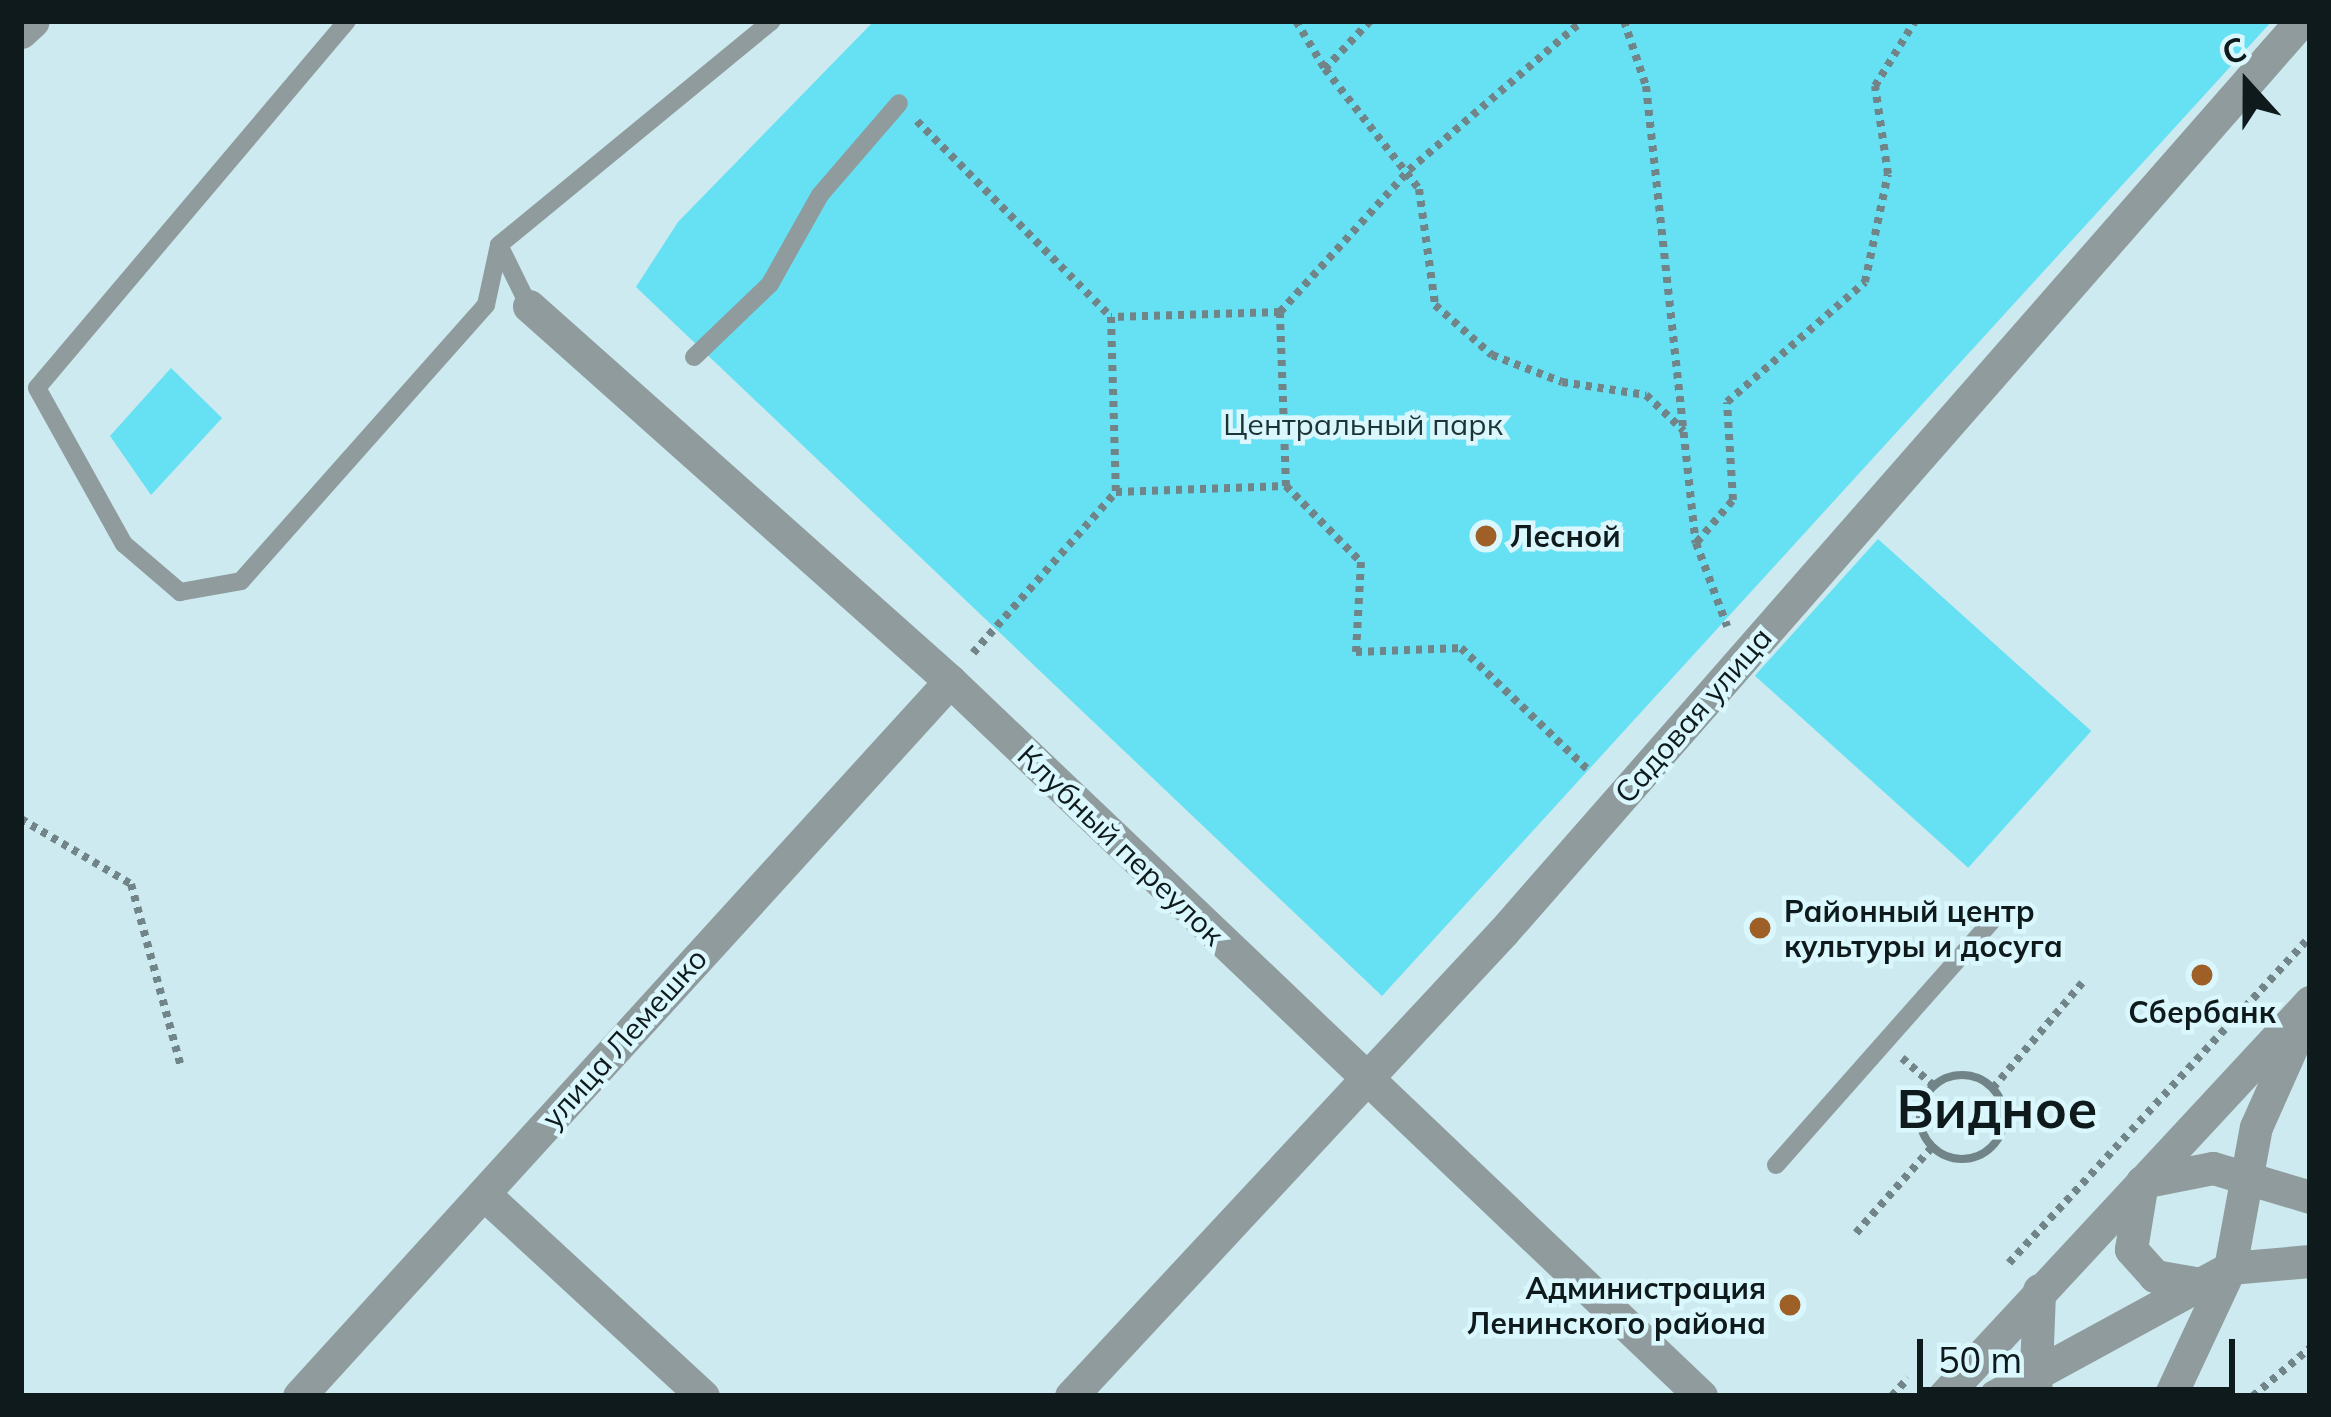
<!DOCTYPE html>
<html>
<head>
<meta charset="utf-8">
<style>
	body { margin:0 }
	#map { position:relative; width:2331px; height:1417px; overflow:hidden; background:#cceaef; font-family:Mulish,sans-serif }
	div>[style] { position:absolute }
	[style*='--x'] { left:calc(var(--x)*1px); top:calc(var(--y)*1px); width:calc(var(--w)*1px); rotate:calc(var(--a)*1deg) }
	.green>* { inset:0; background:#66e0f3; transform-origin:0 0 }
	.path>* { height:8px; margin-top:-4px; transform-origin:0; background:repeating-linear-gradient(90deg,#718589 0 6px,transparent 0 12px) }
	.path>.ring { margin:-4px; padding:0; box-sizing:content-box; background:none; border:8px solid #718589; border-radius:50% }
	.service>* { height:18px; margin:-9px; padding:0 9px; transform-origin:9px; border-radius:9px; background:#8f9b9d }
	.minor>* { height:33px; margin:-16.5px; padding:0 16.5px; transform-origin:16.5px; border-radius:16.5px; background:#8f9b9d }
	.tertiary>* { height:33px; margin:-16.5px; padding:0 16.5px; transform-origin:16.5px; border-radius:16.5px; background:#8f9b9d }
	.dots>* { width:33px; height:33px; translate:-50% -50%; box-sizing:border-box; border:6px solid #d9f7fc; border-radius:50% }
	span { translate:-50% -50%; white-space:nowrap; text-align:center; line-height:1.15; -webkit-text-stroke:9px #d9f7fc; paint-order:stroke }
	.park-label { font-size:30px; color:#1d3437 }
	.poi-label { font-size:30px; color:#0f1a1c; font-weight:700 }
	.left { translate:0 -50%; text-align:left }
	.right { translate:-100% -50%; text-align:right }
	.street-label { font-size:30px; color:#0f1a1c }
	.town-label { font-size:54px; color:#0f1a1c; font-weight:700 }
	.frame { position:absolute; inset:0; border:24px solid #0f1a1c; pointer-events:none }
	.north { position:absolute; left:2187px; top:24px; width:120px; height:120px; -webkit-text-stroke:9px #d9f7fc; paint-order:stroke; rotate:339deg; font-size:33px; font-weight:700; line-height:48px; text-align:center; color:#0f1a1c }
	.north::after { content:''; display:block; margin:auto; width:42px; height:54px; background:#0f1a1c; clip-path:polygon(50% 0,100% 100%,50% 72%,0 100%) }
	.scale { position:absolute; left:1917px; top:1339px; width:318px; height:54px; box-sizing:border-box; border:6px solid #0f1a1c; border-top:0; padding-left:15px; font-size:36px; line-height:42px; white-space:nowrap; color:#0f1a1c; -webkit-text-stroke:9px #d9f7fc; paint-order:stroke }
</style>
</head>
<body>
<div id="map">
	<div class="green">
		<i style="clip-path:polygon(874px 21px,2272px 21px,1382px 996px,636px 287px,678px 222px)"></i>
		<i style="clip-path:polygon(171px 368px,222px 418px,151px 495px,110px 436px)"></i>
		<i style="left:1878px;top:539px;width:287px;height:184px;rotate:42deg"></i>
	</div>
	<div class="path">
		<i style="--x:1296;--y:21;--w:56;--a:58.9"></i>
		<i style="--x:1370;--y:21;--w:66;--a:133.2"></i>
		<i style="--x:1325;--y:69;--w:152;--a:51.9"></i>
		<i style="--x:1419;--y:189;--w:117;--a:82.1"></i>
		<i style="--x:1435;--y:305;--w:76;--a:41.3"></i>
		<i style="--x:1492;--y:355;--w:75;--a:21.1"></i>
		<i style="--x:1562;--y:382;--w:85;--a:8.8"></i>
		<i style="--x:1646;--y:395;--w:52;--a:43.5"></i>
		<i style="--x:1624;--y:21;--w:69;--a:71.3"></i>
		<i style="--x:1646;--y:86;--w:460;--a:83.8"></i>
		<i style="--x:1696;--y:543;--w:89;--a:69.5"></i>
		<i style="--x:917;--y:121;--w:276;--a:45.3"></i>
		<i style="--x:1280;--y:312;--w:169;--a:178.3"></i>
		<i style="--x:1111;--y:317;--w:175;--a:88.4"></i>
		<i style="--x:1116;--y:492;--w:170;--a:-2"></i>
		<i style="--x:1286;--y:486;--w:174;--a:-92"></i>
		<i style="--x:1280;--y:312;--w:192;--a:-47.7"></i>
		<i style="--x:1409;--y:170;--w:228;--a:-40.7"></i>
		<i style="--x:1286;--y:486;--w:107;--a:45.4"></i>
		<i style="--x:1361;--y:562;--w:90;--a:93.2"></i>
		<i style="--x:1356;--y:652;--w:105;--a:-2.2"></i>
		<i style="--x:1461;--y:648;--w:176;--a:43.8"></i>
		<i style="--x:1697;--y:542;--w:55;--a:-49.4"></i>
		<i style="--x:1733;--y:500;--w:98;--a:-93.5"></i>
		<i style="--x:1727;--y:402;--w:183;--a:-41"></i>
		<i style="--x:1865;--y:282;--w:110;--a:-78"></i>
		<i style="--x:1888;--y:174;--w:89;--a:-98.4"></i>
		<i style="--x:1875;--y:86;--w:76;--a:-58.4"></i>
		<i style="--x:973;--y:653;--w:215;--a:-48.4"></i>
		<i style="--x:21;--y:819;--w:128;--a:30.6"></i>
		<i style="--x:131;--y:884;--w:190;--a:74.7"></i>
		<i style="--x:1902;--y:1058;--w:41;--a:41.1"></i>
		<i class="ring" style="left:1920px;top:1075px;width:76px;height:76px"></i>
		<i style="--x:1993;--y:1088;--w:138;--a:-49.7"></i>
		<i style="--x:1856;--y:1233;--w:115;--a:-48.5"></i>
		<i style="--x:2009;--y:1263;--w:444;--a:-47.3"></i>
		<i style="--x:1892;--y:1396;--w:24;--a:-48"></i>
		<i style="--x:2253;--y:1396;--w:75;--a:-40.1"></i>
	</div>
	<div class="service">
		<i style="--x:347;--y:21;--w:480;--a:130.2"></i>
		<i style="--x:37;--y:388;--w:179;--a:60.9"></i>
		<i style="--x:124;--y:544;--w:74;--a:40.6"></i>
		<i style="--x:180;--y:592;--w:62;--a:-10.2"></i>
		<i style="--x:241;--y:581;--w:369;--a:-48.4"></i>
		<i style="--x:486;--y:305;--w:61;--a:-77.8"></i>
		<i style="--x:499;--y:245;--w:68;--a:63.8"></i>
		<i style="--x:499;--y:245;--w:353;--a:-39.4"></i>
		<i style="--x:694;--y:357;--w:105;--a:-43.8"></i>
		<i style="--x:770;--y:284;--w:102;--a:-60.7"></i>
		<i style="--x:820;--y:195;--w:121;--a:-49.3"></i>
		<i style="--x:1776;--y:1165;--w:338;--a:-48.5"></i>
	</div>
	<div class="minor">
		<i style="--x:21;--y:32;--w:16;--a:-43"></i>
		<i style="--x:529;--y:306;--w:564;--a:41.69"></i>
		<i style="--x:950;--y:681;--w:1037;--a:43.59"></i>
		<i style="--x:484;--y:1194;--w:298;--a:42.7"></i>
		<i style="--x:299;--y:1396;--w:967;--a:-47.68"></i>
		<i style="--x:1071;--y:1396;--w:634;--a:-47.05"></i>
		<i style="--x:1503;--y:932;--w:1211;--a:-48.78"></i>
		<i style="--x:2035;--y:1396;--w:106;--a:-87.8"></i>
		<i style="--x:2170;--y:1396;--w:141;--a:-64.9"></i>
	</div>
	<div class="tertiary">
		<i style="--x:2230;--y:1268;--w:143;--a:-79.6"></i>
		<i style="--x:2256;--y:1127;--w:118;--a:-66"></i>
		<i style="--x:2195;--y:1283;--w:41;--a:-170.1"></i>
		<i style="--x:2155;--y:1276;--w:36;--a:-132"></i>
		<i style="--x:2131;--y:1249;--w:68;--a:-80.7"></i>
		<i style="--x:2142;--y:1182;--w:72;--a:-11.2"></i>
		<i style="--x:2213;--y:1168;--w:101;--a:16.6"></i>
		<i style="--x:1944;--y:1396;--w:538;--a:-47.11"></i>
		<i style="--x:1995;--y:1396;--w:268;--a:-28.6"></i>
		<i style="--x:2230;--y:1268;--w:80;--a:-5"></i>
	</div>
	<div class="dots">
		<i style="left:1486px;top:536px;background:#9e6026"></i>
		<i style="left:1760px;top:928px;background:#9e6026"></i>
		<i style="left:2202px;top:975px;background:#9e6026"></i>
		<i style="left:1790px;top:1305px;background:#9e6026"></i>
	</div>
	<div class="park-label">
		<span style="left:1363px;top:424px">Центральный парк</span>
	</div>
	<div class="poi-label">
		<span class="left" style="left:1510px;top:536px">Лесной</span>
		<span class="left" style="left:1784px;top:928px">Районный центр<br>культуры и досуга</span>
		<span style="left:2202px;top:1012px">Сбербанк</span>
		<span class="right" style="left:1766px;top:1305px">Администрация<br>Ленинского района</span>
	</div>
	<div class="street-label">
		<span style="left:1693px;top:715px;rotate:-49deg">Садовая улица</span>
		<span style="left:1121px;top:845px;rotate:44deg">Клубный переулок</span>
		<span style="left:624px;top:1038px;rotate:-48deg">улица Лемешко</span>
	</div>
	<div class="town-label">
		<span style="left:1997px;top:1108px">Видное</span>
	</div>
	<div class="frame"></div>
	<div class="north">С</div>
	<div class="scale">50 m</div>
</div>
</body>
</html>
